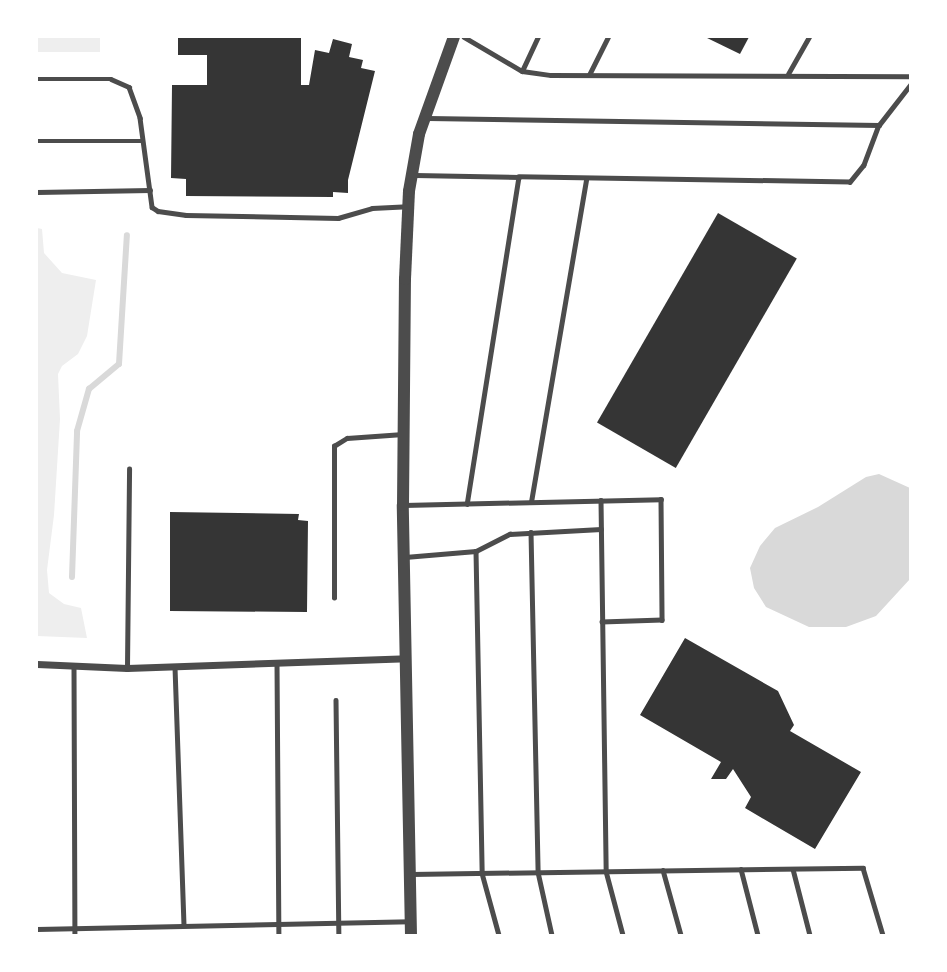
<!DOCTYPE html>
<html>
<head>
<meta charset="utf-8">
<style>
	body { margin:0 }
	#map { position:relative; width:947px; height:972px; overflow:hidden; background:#fff; font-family:Overpass,sans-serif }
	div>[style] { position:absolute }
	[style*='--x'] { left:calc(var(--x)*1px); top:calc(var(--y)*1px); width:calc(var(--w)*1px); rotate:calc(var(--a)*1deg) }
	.green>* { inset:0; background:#eee; transform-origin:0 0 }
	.water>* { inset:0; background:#d9d9d9 }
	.stream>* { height:6px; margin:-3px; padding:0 3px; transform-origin:3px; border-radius:3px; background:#d9d9d9 }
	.building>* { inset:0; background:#353535; transform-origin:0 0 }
	.service>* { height:4.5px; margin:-2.25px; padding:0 2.25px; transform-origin:2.25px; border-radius:2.25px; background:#4c4c4c }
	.minor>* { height:7px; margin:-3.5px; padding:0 3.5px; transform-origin:3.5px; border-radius:3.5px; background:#4c4c4c }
	.tertiary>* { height:12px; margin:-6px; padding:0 6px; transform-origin:6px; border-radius:6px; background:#4c4c4c }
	span { translate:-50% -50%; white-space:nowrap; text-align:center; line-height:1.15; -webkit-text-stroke:5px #fff; paint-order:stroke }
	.frame { position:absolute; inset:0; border:38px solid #fff; pointer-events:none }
</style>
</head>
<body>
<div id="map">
	<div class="green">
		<i style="left:37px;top:37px;width:63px;height:15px"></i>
		<i style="clip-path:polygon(37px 228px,42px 229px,44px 253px,62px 273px,96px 280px,87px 336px,78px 354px,62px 366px,58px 374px,60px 419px,54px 515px,47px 570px,49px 593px,64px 604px,81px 608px,87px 638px,37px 636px)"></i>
	</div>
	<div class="water">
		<i style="clip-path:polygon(879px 474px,910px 488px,910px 579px,876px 616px,846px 627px,809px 627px,766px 607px,754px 588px,750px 568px,760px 546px,775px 528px,818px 507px,866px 477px)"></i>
	</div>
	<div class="stream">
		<i style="--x:72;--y:577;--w:146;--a:-88"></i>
		<i style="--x:77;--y:431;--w:44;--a:-74.1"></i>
		<i style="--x:89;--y:389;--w:39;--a:-40"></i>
		<i style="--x:119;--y:364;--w:129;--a:-86.5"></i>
	</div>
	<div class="building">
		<i style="clip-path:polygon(178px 37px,301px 37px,301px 85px,309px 85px,315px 50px,329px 53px,333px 39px,352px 44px,349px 57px,363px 60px,361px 68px,375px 71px,348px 180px,348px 193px,333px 192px,333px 197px,186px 196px,186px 179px,171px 178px,172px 85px,207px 85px,207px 55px,178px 55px)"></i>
		<i style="clip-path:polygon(705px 37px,749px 37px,740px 54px)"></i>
		<i style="left:718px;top:213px;width:91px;height:242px;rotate:30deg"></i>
		<i style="clip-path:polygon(170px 512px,299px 514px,298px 520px,308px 521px,307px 612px,170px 611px)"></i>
		<i style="clip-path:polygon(685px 638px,778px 691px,794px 725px,790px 731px,861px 772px,815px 849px,745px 808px,751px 797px,733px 769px,726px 779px,711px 779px,721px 762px,640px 715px)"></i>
	</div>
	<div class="service">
		<i style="--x:464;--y:37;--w:67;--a:30.4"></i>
		<i style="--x:522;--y:71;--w:29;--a:8"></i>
		<i style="--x:551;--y:75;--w:359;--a:0.2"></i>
		<i style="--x:522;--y:71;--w:38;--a:-65"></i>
		<i style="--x:788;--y:74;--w:43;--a:-60.4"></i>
		<i style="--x:589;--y:75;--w:42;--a:-63.4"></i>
		<i style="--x:37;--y:79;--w:74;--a:0"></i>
		<i style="--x:111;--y:79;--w:20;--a:24"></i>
		<i style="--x:129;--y:87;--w:33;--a:70"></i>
		<i style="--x:140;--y:118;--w:90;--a:82.3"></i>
		<i style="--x:152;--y:207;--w:7;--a:34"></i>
		<i style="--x:158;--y:211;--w:28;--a:8"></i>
		<i style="--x:186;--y:215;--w:152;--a:1.1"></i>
		<i style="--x:338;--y:218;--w:35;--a:-16"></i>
		<i style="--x:372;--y:208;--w:35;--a:-3"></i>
		<i style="--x:428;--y:118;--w:451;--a:0.9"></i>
		<i style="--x:879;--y:125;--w:43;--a:110.6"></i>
		<i style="--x:864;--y:165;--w:22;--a:129"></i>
		<i style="--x:850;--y:182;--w:331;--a:-179.1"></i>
		<i style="--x:519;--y:177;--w:331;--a:99"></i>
		<i style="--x:879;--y:125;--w:51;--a:-52.2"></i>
		<i style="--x:37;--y:141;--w:106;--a:0"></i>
		<i style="--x:415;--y:175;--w:104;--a:1.1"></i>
		<i style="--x:37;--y:192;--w:113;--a:-1"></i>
		<i style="--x:601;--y:500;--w:371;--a:89.2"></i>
		<i style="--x:606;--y:871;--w:66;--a:75.1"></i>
		<i style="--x:531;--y:502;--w:328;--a:-80.3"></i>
		<i style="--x:404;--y:505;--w:257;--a:-1.3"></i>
		<i style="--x:661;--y:499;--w:121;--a:89.5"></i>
		<i style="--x:662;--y:620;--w:60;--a:178.1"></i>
		<i style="--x:531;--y:532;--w:340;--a:88.8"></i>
		<i style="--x:538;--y:872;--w:65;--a:77.5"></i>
		<i style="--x:476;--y:551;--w:38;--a:-27"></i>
		<i style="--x:510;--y:534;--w:91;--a:-3.1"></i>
		<i style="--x:405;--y:557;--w:71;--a:-4.8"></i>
		<i style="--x:476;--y:551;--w:322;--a:88.9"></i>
		<i style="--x:482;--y:873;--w:64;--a:74.7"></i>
		<i style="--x:334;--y:598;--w:152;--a:-90"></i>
		<i style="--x:334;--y:446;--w:15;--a:-32"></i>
		<i style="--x:347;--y:438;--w:56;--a:-4.1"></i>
		<i style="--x:277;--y:663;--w:272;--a:89.6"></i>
		<i style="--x:74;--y:666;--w:269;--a:89.8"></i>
		<i style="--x:127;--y:667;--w:198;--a:-89.4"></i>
		<i style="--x:175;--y:667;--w:258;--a:88"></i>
		<i style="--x:336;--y:700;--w:235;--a:89.3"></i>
		<i style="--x:741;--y:869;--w:68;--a:75.6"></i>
		<i style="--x:793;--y:869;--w:68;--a:75.6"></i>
		<i style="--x:663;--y:870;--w:67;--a:74.5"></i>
		<i style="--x:411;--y:874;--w:452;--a:-0.8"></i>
		<i style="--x:863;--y:868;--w:70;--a:73.4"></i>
		<i style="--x:37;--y:929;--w:373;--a:-1.2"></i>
	</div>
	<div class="minor">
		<i style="--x:37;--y:664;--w:90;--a:2.5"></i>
		<i style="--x:127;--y:668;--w:280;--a:-2"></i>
	</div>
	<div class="tertiary">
		<i style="--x:411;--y:935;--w:430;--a:-91.1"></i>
		<i style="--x:403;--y:505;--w:226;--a:-89.5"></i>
		<i style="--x:405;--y:279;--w:88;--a:-87.4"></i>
		<i style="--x:409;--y:191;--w:58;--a:-80"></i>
		<i style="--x:419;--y:134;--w:103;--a:-70.2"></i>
	</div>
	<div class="frame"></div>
</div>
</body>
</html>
